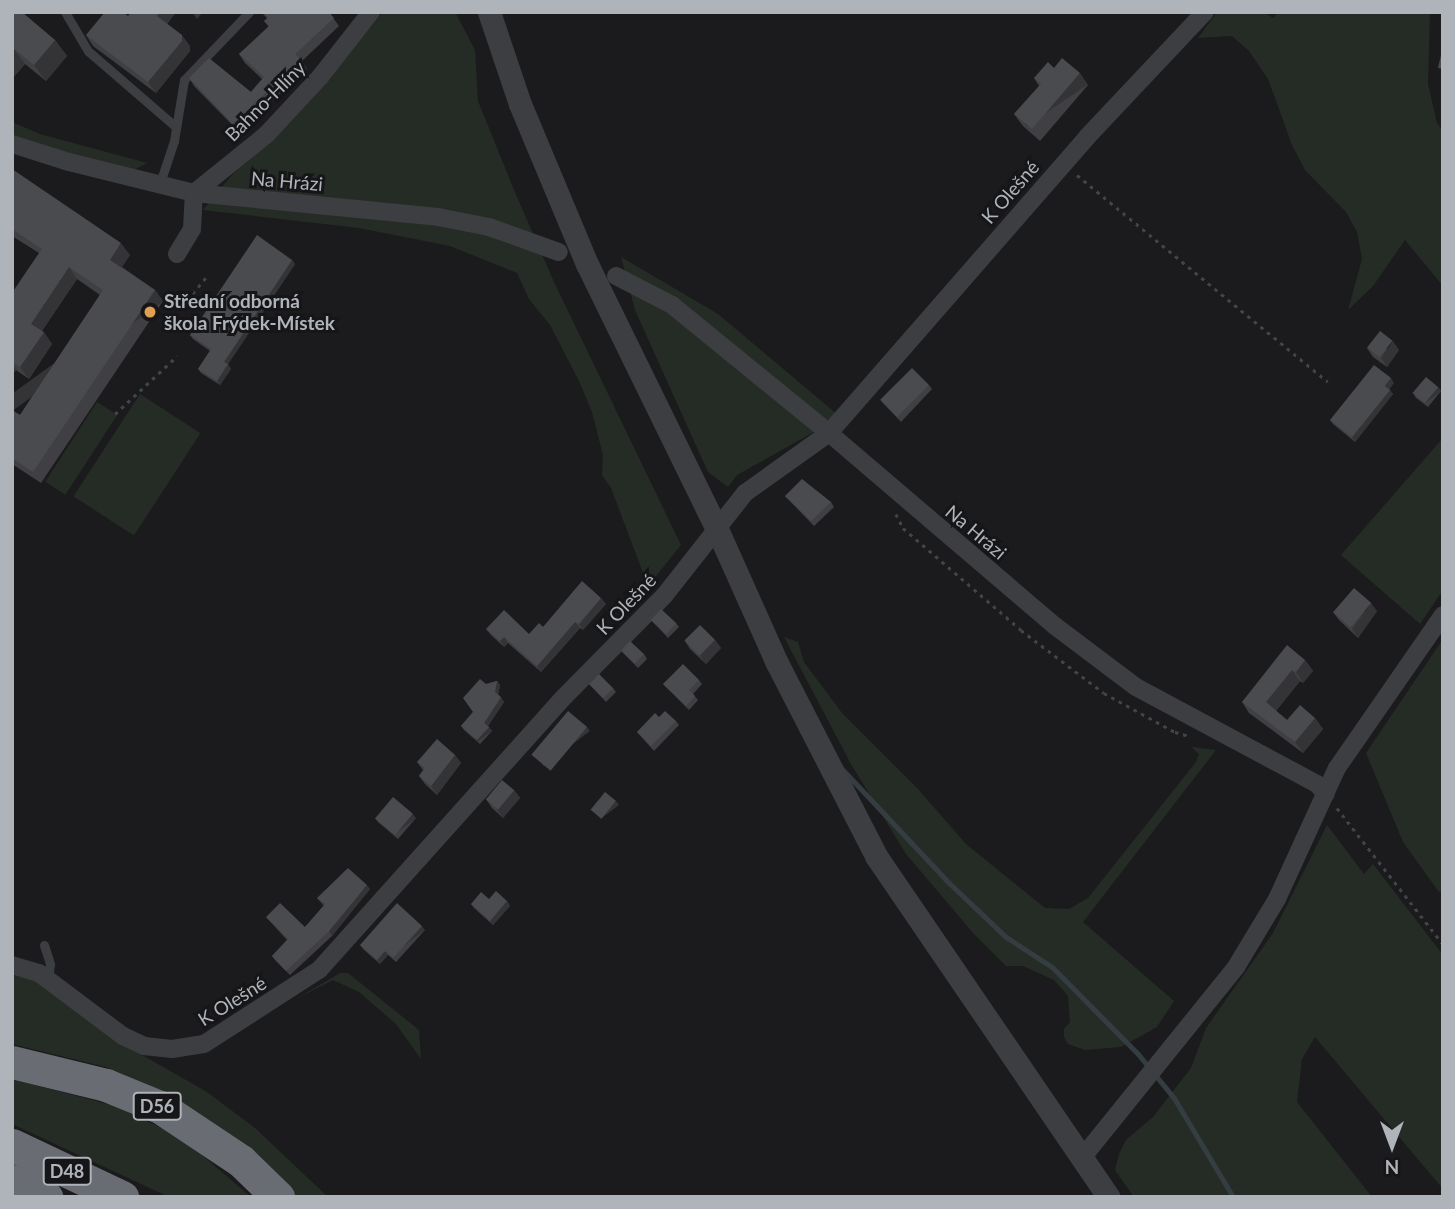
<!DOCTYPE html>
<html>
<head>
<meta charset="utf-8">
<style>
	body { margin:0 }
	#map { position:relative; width:1455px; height:1209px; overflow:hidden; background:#1b1b1d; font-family:Lato,sans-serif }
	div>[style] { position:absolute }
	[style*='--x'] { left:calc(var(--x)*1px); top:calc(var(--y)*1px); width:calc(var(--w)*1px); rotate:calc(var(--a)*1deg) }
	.green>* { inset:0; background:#252c25; transform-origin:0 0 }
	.stream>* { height:5px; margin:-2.5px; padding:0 2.5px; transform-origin:2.5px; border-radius:2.5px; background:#343d42 }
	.path>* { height:2.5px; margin-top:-1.25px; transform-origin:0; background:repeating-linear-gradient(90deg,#424548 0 3.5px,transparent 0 8.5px) }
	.service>* { height:9px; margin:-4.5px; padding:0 4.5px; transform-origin:4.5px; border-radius:4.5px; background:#3c3e41 }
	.minor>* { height:18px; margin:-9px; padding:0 9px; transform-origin:9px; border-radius:9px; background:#3c3e41 }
	.tertiary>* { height:23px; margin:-11.5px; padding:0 11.5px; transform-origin:11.5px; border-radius:11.5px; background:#3c3e41 }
	.motorway>* { height:33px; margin:-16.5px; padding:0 16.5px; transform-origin:16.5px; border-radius:16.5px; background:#696c72 }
	.wall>* { inset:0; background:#404044 }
	.shaded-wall>* { inset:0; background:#343437; transform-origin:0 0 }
	.building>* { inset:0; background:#4a4b4f; transform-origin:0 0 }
	.dots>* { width:19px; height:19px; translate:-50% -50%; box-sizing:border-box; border:4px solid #161618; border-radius:50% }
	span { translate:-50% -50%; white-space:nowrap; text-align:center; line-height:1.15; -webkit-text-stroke:6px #161618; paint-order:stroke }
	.shield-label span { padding:2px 5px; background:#161618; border:2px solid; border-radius:5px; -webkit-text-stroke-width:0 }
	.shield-label { font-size:18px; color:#afb4bb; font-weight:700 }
	.street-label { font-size:19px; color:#afb4bb }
	.poi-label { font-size:19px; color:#afb4bb; font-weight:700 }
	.left { translate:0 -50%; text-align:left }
	.frame { position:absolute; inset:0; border:14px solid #afb4bb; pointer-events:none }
	.north { position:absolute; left:1357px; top:1111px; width:70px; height:70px; -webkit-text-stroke:5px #161618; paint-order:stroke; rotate:180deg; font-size:19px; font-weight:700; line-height:28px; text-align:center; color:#afb4bb }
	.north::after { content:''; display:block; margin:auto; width:24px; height:32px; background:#afb4bb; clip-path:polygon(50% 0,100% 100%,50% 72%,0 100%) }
</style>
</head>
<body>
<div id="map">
	<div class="green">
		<i style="clip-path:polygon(383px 12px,455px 12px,475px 50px,478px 101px,514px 190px,554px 282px,681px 545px,648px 586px,611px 488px,602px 475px,603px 455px,592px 412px,580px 383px,550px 325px,529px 299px,517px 273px,450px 246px,359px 228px,203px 210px,231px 176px,326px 83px)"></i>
		<i style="clip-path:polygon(1217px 12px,1264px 12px,1273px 18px,1278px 12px,1430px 12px,1428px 84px,1437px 123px,1443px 131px,1443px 286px,1405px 240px,1373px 286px,1348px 310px,1362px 259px,1357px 232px,1346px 212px,1305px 170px,1292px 145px,1268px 79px,1249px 51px,1232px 36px,1198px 38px)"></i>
		<i style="clip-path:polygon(12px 122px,40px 134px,147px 163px,134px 170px,120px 171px,12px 136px)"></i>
		<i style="clip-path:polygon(621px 257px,718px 314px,838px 415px,812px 433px,737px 475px,728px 487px,708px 472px,635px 310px)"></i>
		<i style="left:140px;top:394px;width:72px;height:122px;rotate:33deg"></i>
		<i style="left:97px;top:402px;width:24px;height:95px;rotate:33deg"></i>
		<i style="clip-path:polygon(1443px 438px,1443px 590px,1420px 624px,1341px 555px)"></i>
		<i style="clip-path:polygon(784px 637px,798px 642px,804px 662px,842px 713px,917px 788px,966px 844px,1045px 908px,1069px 909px,1088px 898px,1196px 762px,1199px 754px,1191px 747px,1216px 750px,1083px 922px,1174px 1001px,1157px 1027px,1121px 1047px,1085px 1050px,1068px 1044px,1064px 1037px,1064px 1029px,1070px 1022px,1068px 996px,1054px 980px,1023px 966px,1006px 966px,974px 934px,906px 854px,851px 764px)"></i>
		<i style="clip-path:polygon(1443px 639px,1443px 891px,1439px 892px,1403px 842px,1366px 753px)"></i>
		<i style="clip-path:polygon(1327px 825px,1364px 874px,1373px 864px,1443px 955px,1443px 1189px,1315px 1037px,1302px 1059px,1297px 1102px,1372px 1197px,1134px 1197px,1115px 1170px,1119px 1154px,1126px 1140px,1153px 1117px,1191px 1068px,1206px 1028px,1273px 933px)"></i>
		<i style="clip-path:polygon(12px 972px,34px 979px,121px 1043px,207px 1092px,255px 1128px,328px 1197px,292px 1197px,168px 1096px,106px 1067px,12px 1044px)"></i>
		<i style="clip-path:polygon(340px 973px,348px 973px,419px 1030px,421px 1059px,396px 1024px,359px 992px,333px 980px,296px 999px)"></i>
		<i style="clip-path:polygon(12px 1079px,115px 1106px,164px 1129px,202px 1155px,251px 1197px,169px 1197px,12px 1124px)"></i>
	</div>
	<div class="stream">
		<i style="--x:842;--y:769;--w:156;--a:46.8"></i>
		<i style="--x:949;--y:883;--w:79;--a:43.5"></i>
		<i style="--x:1006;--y:937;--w:55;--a:33.1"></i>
		<i style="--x:1052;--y:967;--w:122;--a:45.3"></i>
		<i style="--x:1138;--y:1054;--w:57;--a:50.7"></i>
		<i style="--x:1174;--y:1098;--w:115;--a:59.2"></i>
	</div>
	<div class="path">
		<i style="--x:1077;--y:175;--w:325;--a:39.5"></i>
		<i style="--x:187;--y:300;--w:33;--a:-50"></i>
		<i style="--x:115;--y:414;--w:85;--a:-43.1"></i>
		<i style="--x:896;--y:514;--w:16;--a:63"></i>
		<i style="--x:903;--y:528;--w:156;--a:40.8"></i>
		<i style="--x:1021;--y:630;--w:104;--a:37.2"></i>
		<i style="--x:1104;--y:693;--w:81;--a:28.8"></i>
		<i style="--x:1175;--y:732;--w:15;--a:16"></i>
		<i style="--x:1337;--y:808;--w:172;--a:52.1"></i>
	</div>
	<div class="service">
		<i style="--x:65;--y:12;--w:45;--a:59.5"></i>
		<i style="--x:88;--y:51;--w:116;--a:40.8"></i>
		<i style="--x:159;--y:186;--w:47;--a:-71.6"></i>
		<i style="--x:174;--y:141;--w:62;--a:-80.7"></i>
		<i style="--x:184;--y:80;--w:94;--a:-46.3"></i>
		<i style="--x:44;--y:945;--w:20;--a:72"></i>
		<i style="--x:50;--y:964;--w:15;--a:98"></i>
	</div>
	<div class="minor">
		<i style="--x:12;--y:144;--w:60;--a:17.5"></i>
		<i style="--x:69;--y:162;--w:129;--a:13.9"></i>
		<i style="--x:194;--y:193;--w:245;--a:5.6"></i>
		<i style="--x:438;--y:217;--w:52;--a:11.1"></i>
		<i style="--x:489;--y:227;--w:74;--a:19.7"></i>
		<i style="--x:177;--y:254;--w:29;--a:-59"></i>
		<i style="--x:192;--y:229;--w:36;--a:-87"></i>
		<i style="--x:194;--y:193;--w:92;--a:-38.9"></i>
		<i style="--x:266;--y:135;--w:79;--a:-47"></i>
		<i style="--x:320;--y:77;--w:83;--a:-51.9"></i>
		<i style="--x:616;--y:276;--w:63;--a:27.4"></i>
		<i style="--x:672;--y:305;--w:203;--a:39.2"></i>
		<i style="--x:829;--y:433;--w:297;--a:40.5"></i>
		<i style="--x:1055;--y:626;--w:101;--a:37"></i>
		<i style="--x:1136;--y:687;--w:205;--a:28.2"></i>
		<i style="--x:1317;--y:784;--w:13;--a:48"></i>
		<i style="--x:12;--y:965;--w:28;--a:17"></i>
		<i style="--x:39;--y:973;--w:105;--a:36.9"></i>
		<i style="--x:123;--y:1036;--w:23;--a:25"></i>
		<i style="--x:144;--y:1046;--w:28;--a:6"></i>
		<i style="--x:172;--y:1049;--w:32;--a:-9"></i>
		<i style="--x:204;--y:1044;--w:137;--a:-32.8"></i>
		<i style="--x:319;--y:970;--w:365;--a:-48.1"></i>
		<i style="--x:563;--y:698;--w:144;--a:-45.3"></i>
		<i style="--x:664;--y:596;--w:131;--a:-51.8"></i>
		<i style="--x:745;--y:493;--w:103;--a:-35.5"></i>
		<i style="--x:829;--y:433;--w:393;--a:-48.9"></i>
		<i style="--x:1087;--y:137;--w:172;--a:-46.7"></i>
		<i style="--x:1082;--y:1158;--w:245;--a:-51.1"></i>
		<i style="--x:1236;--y:967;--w:79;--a:-58.9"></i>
		<i style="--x:1277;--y:899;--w:144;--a:-65.4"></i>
		<i style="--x:1337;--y:768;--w:186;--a:-55.3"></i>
	</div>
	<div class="tertiary">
		<i style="--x:489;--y:12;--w:97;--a:71.4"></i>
		<i style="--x:520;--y:104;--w:173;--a:67.3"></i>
		<i style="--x:587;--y:264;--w:295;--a:63.9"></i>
		<i style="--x:717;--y:529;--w:147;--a:65.9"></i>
		<i style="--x:777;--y:663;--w:217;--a:62.8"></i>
		<i style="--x:876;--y:856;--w:413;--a:55.7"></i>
	</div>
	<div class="motorway">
		<i style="--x:12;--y:1062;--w:97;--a:13.7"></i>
		<i style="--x:106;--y:1085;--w:58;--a:22.2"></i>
		<i style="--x:160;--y:1107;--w:97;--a:33.7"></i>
		<i style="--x:241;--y:1161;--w:52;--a:44.2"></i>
		<i style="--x:12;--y:1145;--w:122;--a:25.3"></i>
		<i style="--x:12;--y:1181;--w:38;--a:25"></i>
	</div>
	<div class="wall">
		<i style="clip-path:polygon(12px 12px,55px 40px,67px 56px,46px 81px,25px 64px,12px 79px)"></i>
		<i style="clip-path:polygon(176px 12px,167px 24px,190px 46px,190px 51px,156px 93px,93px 46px,86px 35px,128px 16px)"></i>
		<i style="clip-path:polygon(261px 12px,329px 12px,339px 26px,302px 61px,307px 69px,239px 132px,194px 86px,189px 78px,251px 92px,262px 79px,245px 63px,239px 54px,269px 27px,264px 21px,267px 18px)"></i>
		<i style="clip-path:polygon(1054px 68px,1088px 85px,1040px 141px,1023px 126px,1014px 114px,1039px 86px,1034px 78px)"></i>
		<i style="clip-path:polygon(12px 169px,130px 255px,122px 267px,155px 290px,163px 301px,41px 483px,12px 464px,12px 410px,20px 415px,100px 295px,77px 279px,42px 331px,52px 344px,29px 379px,16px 370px,12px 375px,12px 293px,39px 253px,12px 236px)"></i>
		<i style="clip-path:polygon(292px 260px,295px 264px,228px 364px,231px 369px,220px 385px,201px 373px,198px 369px,210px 351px,193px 339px,190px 335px)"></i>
		<i style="clip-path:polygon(1367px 348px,1399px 350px,1387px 367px,1373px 357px)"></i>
		<i style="clip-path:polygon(1394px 383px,1389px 389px,1393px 394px,1355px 442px,1333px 424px,1330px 420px)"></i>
		<i style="clip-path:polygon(929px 385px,932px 389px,901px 422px,881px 401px)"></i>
		<i style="clip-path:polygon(1438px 387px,1441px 391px,1428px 407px,1416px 398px,1413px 393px)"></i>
		<i style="clip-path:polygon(785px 496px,831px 502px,834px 507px,814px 526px)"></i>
		<i style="clip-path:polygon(601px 598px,606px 604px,583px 630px,580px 628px,541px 672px,508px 643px,504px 647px,491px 635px,486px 629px,529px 634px)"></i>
		<i style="clip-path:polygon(1377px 611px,1358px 638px,1339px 620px,1333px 612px)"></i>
		<i style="clip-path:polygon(651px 620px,676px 623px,679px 627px,668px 638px)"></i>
		<i style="clip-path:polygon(715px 640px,721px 648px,706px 664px,690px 649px,685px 641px)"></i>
		<i style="clip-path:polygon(621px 651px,644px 654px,647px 659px,638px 668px)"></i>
		<i style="clip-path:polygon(1305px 660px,1313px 671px,1303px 683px,1300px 681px,1276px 711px,1287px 720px,1315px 718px,1323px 729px,1303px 753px,1249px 713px,1242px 702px)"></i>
		<i style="clip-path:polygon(699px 680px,702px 684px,693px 694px,698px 700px,689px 710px,663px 684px)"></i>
		<i style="clip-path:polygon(497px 681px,500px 685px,498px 695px,504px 702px,488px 726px,492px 731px,480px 744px,464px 730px,461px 726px,473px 712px,486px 684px)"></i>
		<i style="clip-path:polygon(589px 684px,613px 688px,616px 692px,606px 702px)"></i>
		<i style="clip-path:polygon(659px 717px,676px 721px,679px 725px,654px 751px,637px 732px)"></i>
		<i style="clip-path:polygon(455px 755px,461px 763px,437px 795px,425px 784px,419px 776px,423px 770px,417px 762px)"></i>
		<i style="clip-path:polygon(514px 790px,520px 798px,503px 818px,492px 808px,486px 799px)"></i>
		<i style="clip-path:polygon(375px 818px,416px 818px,398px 839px,378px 822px)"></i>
		<i style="clip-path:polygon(370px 889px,332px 936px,290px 975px,275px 960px,272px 956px,287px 940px,266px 917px,305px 927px,324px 906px,317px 898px)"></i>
		<i style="clip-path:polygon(489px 899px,507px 901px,510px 906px,493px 925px,474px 908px,471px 904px)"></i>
		<i style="clip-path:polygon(425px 930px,396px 962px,388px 955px,380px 964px,363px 949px,360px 945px)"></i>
	</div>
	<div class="shaded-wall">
		<i style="clip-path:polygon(160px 12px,176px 12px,165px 26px,157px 16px)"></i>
		<i style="clip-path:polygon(192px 12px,203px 12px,197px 19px)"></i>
		<i style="clip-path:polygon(182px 35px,190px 46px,190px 51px,156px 93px,148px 82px)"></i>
		<i style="clip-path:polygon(55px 40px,67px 56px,46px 81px,34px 65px)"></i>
		<i style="clip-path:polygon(13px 48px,25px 64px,12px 79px,12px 49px)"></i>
		<i style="left:1080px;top:73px;width:14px;height:74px;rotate:56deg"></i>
		<i style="clip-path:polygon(121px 243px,130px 255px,119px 271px,110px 260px)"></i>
		<i style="clip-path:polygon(292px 260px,295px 264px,228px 364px,231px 369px,220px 385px,217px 381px,224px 362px)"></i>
		<i style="clip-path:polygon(69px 267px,77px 279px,39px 335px,31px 324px)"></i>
		<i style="left:155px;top:290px;width:14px;height:219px;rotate:54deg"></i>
		<i style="clip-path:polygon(44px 332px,52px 344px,29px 379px,20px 367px)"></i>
		<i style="clip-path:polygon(1393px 341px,1399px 350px,1387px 367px,1381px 358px)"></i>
		<i style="clip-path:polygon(12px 365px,16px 370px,12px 375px)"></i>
		<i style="clip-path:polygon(1391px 378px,1394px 383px,1388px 391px,1385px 386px)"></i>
		<i style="left:1438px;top:387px;width:5px;height:21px;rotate:53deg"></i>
		<i style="clip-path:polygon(1390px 390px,1393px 394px,1355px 442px,1352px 437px)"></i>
		<i style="clip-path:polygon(601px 598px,606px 604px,583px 630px,579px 624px)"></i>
		<i style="clip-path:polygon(1371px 603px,1377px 611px,1358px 638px,1352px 629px)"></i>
		<i style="clip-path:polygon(575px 622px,580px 628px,541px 672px,537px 666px)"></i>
		<i style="clip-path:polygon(504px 637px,508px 643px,504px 647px,500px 641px)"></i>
		<i style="clip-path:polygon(715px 640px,721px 648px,706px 664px,700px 656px)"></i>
		<i style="clip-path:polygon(1305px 660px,1313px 671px,1303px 683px,1296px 672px)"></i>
		<i style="clip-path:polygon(1292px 670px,1300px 681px,1274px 713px,1266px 702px)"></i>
		<i style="clip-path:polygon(497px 681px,500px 685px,498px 696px,495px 692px)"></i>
		<i style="clip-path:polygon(501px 697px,504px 702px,487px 727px,484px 723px)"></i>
		<i style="clip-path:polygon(1315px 718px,1323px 729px,1303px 753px,1295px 742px)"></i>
		<i style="left:489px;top:727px;width:5px;height:18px;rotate:53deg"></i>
		<i style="left:587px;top:727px;width:5px;height:58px;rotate:53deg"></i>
		<i style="clip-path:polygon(455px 755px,461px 763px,437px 795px,431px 786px)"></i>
		<i style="clip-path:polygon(514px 790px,520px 798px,503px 818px,497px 809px)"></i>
		<i style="left:616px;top:801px;width:5px;height:23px;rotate:53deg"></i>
		<i style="left:413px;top:814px;width:5px;height:28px;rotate:53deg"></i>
		<i style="clip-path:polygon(367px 885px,370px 889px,332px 936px,329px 931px)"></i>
		<i style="clip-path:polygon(507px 901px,510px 906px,493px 925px,490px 921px)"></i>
		<i style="left:422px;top:926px;width:5px;height:43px;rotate:53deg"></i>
		<i style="clip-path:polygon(385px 951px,388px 955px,380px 964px,377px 960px)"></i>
	</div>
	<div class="building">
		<i style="clip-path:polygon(12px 12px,22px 12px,55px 40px,34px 65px,13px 48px,12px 49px)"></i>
		<i style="clip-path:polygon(105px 12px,123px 12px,128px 16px,131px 12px,160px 12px,157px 16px,182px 35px,182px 41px,148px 82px,86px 35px)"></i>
		<i style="clip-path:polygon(263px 12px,329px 12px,334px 18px,295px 54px,301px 60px,233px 124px,189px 78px,209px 58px,251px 92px,264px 77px,239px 54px,269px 26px,264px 21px,268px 18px)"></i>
		<i style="clip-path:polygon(1441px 55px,1443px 55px,1443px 69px,1438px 68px)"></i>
		<i style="clip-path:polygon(1062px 58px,1080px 73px,1032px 129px,1014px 114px,1041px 84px,1034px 78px,1048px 62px,1054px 68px)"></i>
		<i style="clip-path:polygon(12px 169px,121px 243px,110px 260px,155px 290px,33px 472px,12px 458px,12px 410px,20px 415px,103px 290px,69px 267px,31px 324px,44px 332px,20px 367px,12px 362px,12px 293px,42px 249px,12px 229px)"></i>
		<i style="clip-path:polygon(257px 235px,292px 260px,224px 362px,228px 364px,217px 381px,198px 369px,211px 349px,190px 335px)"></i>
		<i style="left:1380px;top:331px;width:16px;height:21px;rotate:38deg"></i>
		<i style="clip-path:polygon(1374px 365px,1391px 378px,1385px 386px,1390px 390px,1352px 437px,1330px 420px)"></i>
		<i style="left:912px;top:368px;width:24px;height:45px;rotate:45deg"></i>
		<i style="left:1426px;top:377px;width:16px;height:21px;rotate:40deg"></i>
		<i style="clip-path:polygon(802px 479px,831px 502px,811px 521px,785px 496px)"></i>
		<i style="clip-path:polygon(582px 581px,601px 598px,579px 624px,575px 622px,537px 666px,504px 637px,500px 641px,486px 629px,504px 610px,529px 634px,539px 623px,543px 627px)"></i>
		<i style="left:1354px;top:588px;width:23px;height:32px;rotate:41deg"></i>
		<i style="left:661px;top:609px;width:21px;height:15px;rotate:43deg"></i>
		<i style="left:700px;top:625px;width:21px;height:22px;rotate:45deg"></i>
		<i style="left:630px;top:641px;width:19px;height:13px;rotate:43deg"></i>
		<i style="clip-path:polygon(1287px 645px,1305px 660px,1296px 672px,1292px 670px,1266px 702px,1287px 720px,1300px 705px,1315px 718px,1295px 742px,1242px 702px)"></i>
		<i style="clip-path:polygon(683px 664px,699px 680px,689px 690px,695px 696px,686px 706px,663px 684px)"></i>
		<i style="left:599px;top:674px;width:20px;height:14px;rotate:45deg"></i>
		<i style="clip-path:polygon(480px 679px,486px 684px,497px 681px,495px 692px,501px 697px,484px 723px,489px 727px,477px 740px,461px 726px,473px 712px,463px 698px)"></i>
		<i style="left:568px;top:711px;width:25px;height:57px;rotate:40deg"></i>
		<i style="clip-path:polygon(665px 711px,676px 721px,651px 746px,637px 732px,655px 713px,659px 717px)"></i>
		<i style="clip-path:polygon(437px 739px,455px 755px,431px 786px,419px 776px,425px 768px,417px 762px)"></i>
		<i style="left:502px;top:780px;width:16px;height:25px;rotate:40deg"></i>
		<i style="left:605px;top:792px;width:14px;height:23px;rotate:39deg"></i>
		<i style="left:393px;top:797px;width:26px;height:28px;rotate:40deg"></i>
		<i style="clip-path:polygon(348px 868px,367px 885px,329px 931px,286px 971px,272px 956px,288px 939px,266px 917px,280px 903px,305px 927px,325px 904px,317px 898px)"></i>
		<i style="clip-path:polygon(496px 891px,507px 901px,490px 921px,471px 904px,481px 892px,489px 899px)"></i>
		<i style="clip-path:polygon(397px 903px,422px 926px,393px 958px,385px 951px,377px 960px,360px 945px)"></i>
	</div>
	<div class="dots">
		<i style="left:150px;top:312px;background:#dfa151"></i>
	</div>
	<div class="shield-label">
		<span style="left:157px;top:1106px">D56</span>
		<span style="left:67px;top:1171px">D48</span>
	</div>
	<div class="street-label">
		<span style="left:265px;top:101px;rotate:-45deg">Bahno-Hlíny</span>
		<span style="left:287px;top:181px;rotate:5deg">Na Hrázi</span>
		<span style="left:1010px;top:192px;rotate:-49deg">K Olešné</span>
		<span style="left:976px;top:532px;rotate:40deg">Na Hrázi</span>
		<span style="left:626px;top:604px;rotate:-46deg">K Olešné</span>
		<span style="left:232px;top:1001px;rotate:-32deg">K Olešné</span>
	</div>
	<div class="poi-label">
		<span class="left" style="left:164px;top:312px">Střední odborná<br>škola Frýdek-Místek</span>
	</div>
	<div class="frame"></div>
	<div class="north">N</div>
</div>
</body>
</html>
